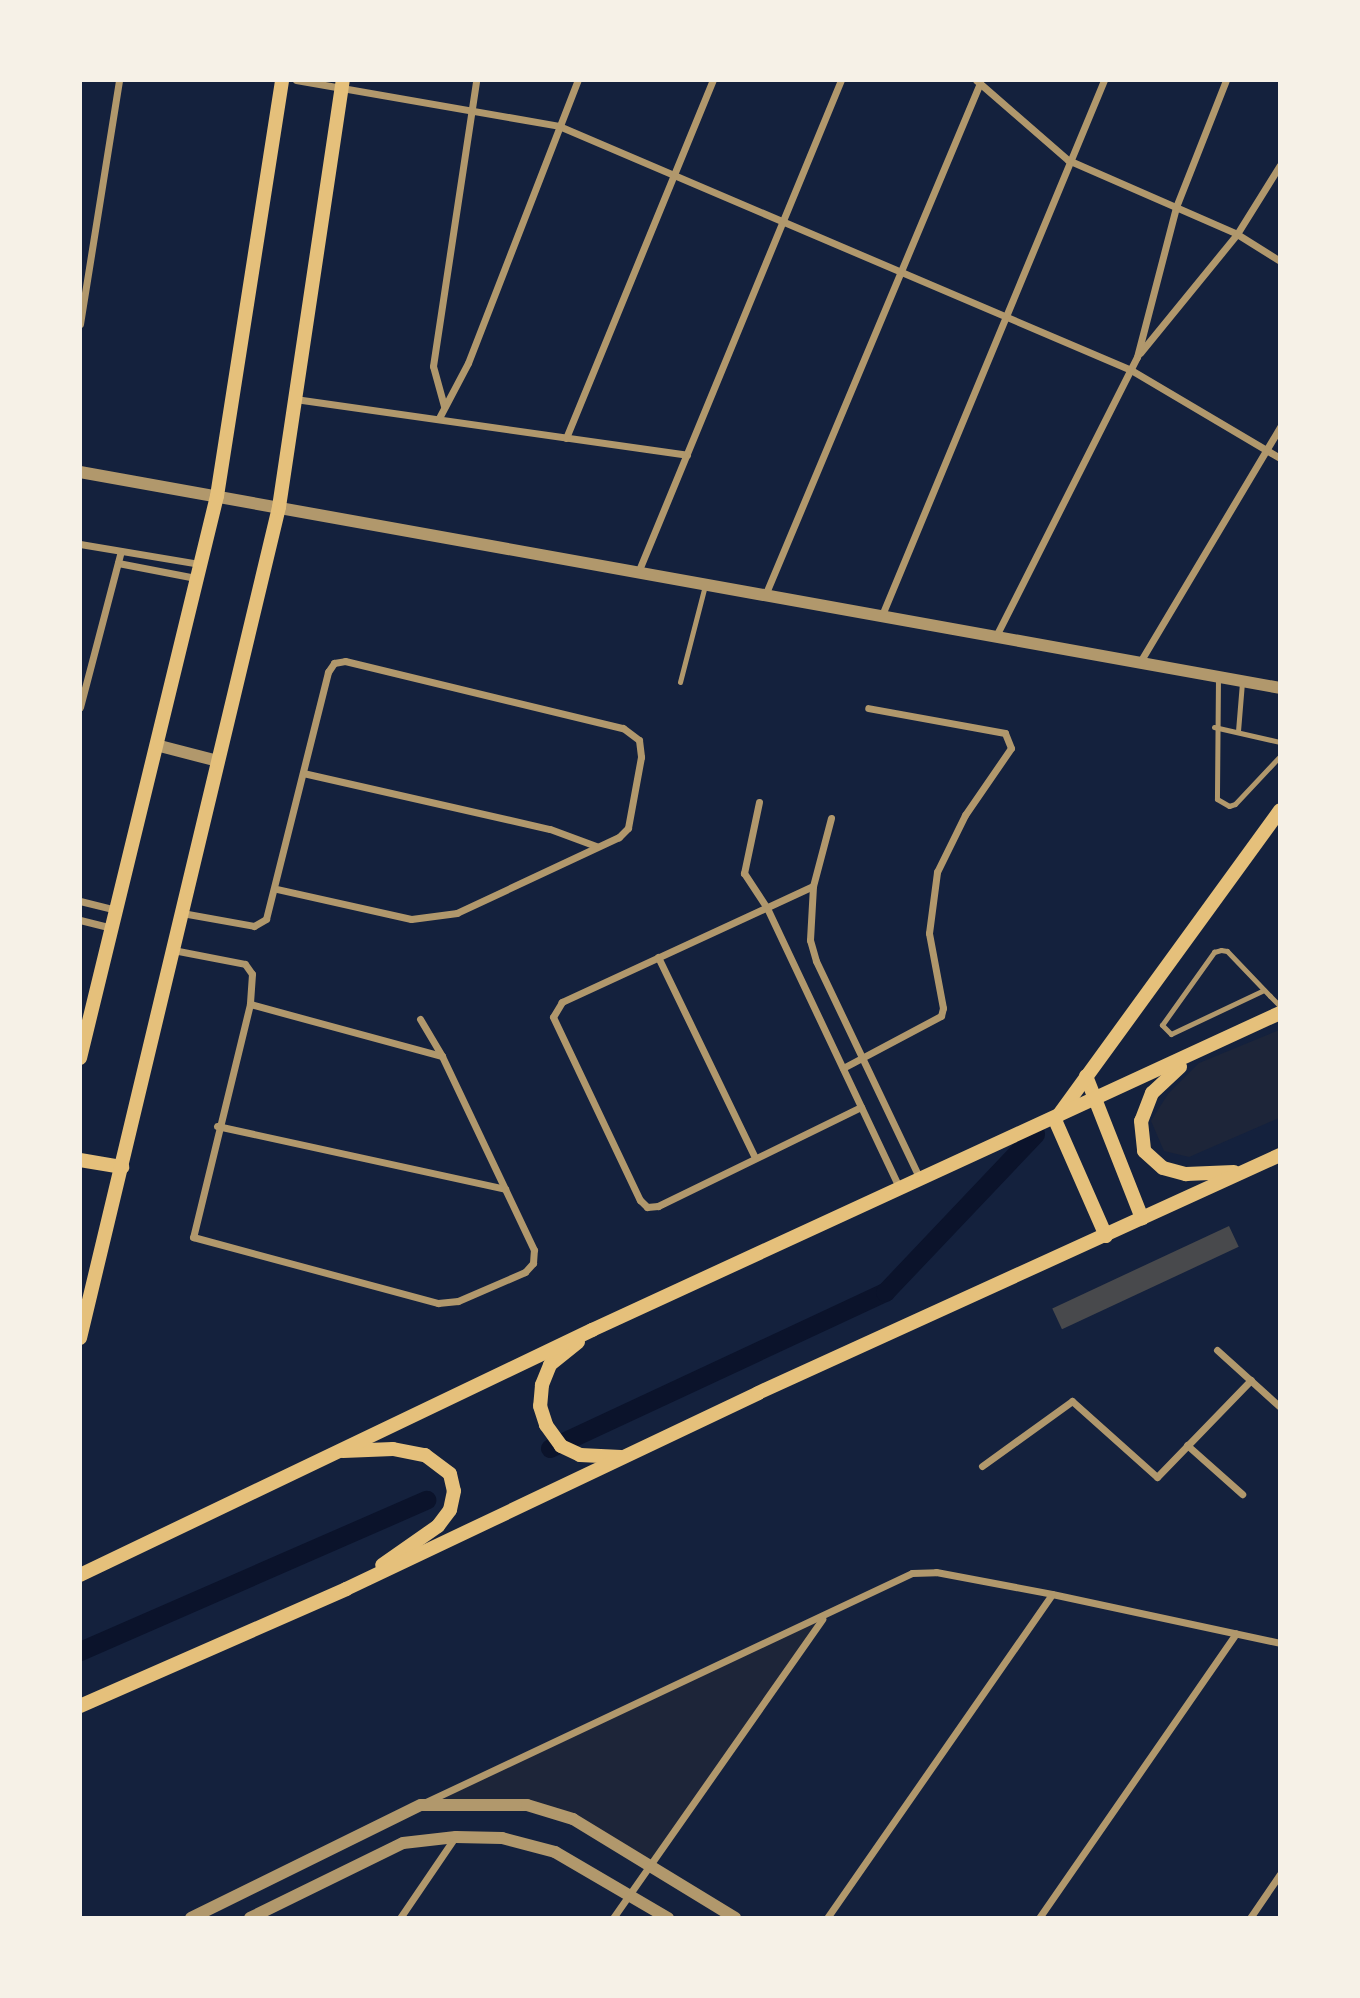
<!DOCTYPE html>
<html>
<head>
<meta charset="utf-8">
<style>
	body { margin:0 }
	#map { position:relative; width:1360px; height:1998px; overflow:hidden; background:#14213d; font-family:"Nunito Sans",sans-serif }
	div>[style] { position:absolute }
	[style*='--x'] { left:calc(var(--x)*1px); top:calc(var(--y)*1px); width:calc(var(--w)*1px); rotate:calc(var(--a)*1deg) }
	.green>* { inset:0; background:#1d2539 }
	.canal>* { height:19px; margin:-9.5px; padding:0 9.5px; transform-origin:9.5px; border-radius:9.5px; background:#0b132b }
	.building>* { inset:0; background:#48494c; transform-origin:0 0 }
	.service>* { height:5px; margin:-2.5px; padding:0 2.5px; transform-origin:2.5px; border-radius:2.5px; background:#b1986c }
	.minor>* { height:7px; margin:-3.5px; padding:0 3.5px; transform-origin:3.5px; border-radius:3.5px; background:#b1986c }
	.tertiary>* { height:12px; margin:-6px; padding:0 6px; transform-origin:6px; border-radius:6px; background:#b1986c }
	.secondary>* { height:14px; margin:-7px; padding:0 7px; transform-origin:7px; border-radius:7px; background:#e5c07b }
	span { translate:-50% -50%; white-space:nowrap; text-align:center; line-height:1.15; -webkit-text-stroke:5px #f6f1e7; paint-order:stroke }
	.frame { position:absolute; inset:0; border:82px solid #f6f1e7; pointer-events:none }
</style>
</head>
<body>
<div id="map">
	<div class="green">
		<i style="clip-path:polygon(1279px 1030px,1279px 1118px,1189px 1157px,1164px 1151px,1151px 1121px,1168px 1094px,1199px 1063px)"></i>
		<i style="clip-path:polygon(822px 1619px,651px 1863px,573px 1819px,527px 1805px,421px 1805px)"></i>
	</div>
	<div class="canal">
		<i style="--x:550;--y:1448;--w:370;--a:-25"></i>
		<i style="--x:885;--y:1292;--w:218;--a:-46.5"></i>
		<i style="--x:80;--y:1651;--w:378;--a:-23.6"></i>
	</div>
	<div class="building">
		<i style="left:1229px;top:1226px;width:23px;height:195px;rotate:65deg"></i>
	</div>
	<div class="service">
		<i style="--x:1218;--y:678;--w:121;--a:90.5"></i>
		<i style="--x:1217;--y:799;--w:14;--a:30"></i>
		<i style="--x:1229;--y:806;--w:6;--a:-18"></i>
		<i style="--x:1235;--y:804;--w:66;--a:-46.8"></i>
		<i style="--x:680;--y:682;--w:100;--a:-75.5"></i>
		<i style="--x:1214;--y:727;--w:68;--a:12.8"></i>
		<i style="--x:1238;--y:731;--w:49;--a:-85.3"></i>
		<i style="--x:1264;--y:990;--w:103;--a:154.7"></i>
		<i style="--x:1171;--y:1034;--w:13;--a:-135"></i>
		<i style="--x:1162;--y:1025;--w:90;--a:-54.5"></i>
		<i style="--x:1214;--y:952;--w:7;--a:-16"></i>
		<i style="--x:1221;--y:950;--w:6;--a:9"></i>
		<i style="--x:1227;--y:951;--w:62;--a:46.3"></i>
		<i style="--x:1270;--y:996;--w:14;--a:45"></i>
	</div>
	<div class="minor">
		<i style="--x:296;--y:80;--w:267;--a:9.9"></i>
		<i style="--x:559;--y:126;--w:622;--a:23.1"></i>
		<i style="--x:1131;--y:370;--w:173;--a:30.6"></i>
		<i style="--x:976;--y:80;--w:122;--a:41"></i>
		<i style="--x:1068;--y:160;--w:184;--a:23.6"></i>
		<i style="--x:1237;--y:234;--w:51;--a:32.1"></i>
		<i style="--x:80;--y:324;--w:247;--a:-80.9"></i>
		<i style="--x:1140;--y:353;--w:154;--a:-50.8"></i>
		<i style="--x:1237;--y:234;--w:81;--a:-58.1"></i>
		<i style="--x:295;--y:399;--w:396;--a:8.1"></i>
		<i style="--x:444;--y:406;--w:41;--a:-105.4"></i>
		<i style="--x:433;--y:366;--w:289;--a:-81.4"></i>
		<i style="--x:439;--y:418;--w:62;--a:-62.2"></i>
		<i style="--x:468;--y:363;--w:304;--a:-68.8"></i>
		<i style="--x:566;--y:438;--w:387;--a:-67.7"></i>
		<i style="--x:80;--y:544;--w:122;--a:9.5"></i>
		<i style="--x:118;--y:563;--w:79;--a:10.9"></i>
		<i style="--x:639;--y:570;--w:530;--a:-67.6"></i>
		<i style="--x:766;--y:593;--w:553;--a:-67.24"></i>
		<i style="--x:882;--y:615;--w:579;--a:-67.46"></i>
		<i style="--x:996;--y:636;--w:313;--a:-63.2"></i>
		<i style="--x:1137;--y:357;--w:155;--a:-75.4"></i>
		<i style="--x:1176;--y:207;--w:136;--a:-68.5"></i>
		<i style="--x:1140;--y:662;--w:274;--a:-59.2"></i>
		<i style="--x:80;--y:707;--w:161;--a:-75.3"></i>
		<i style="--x:303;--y:773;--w:253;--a:12.8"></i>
		<i style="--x:550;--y:829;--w:49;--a:20.3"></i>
		<i style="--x:759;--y:802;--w:73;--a:101.9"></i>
		<i style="--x:744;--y:873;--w:42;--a:56.7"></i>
		<i style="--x:767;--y:908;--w:309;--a:64.7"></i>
		<i style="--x:831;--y:818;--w:70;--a:104.8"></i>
		<i style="--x:813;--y:886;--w:54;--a:93.2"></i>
		<i style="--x:810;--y:940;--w:22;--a:74"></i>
		<i style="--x:816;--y:961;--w:239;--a:64.5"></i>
		<i style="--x:813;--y:886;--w:277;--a:155.2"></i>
		<i style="--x:562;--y:1002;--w:17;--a:121"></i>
		<i style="--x:553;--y:1017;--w:203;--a:64.6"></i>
		<i style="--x:640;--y:1200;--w:10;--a:45"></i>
		<i style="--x:647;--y:1207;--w:11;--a:-5"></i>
		<i style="--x:658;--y:1206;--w:226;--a:-26"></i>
		<i style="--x:80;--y:901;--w:37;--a:14"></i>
		<i style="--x:182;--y:913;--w:73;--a:10.2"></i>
		<i style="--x:254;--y:926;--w:14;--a:-30"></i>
		<i style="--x:266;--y:919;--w:255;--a:-75.9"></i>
		<i style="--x:328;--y:672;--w:11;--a:-56"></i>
		<i style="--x:334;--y:663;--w:11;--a:-10"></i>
		<i style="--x:345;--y:661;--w:286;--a:13.6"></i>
		<i style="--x:623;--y:728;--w:20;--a:37"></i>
		<i style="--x:639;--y:740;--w:17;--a:83"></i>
		<i style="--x:641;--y:757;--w:72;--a:100.4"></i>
		<i style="--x:628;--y:828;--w:13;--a:135"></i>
		<i style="--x:619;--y:837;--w:179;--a:154.9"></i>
		<i style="--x:457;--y:913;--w:46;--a:172.6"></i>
		<i style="--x:411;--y:919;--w:137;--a:-167.4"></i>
		<i style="--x:80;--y:920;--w:33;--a:14"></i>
		<i style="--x:173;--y:950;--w:73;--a:11"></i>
		<i style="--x:245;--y:964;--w:12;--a:55"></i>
		<i style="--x:252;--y:974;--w:30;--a:94"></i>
		<i style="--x:250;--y:1004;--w:240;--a:103.7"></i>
		<i style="--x:193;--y:1237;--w:254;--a:15.1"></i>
		<i style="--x:438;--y:1303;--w:20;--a:-6"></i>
		<i style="--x:458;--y:1301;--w:73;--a:-23.4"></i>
		<i style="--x:525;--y:1272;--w:12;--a:-48"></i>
		<i style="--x:533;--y:1263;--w:13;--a:-86"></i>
		<i style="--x:534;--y:1250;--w:215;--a:-115.4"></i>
		<i style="--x:442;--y:1056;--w:43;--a:-120.7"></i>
		<i style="--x:658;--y:957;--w:221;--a:64.2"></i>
		<i style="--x:250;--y:1004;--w:199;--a:15.2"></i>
		<i style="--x:843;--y:1068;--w:111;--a:-28"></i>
		<i style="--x:941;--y:1016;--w:8;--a:-76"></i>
		<i style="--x:943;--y:1008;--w:76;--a:-100.6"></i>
		<i style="--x:929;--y:933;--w:62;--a:-82.5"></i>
		<i style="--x:937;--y:872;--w:64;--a:-63.8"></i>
		<i style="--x:965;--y:815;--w:81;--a:-55.5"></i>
		<i style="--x:1011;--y:748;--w:16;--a:-112"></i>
		<i style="--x:1005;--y:733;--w:139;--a:-169.7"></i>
		<i style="--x:217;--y:1126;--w:295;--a:12.3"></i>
		<i style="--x:1217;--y:1350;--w:85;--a:42.1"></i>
		<i style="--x:1187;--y:1445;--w:74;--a:41.7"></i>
		<i style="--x:982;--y:1466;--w:111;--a:-35.8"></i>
		<i style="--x:1072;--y:1401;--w:114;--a:41.8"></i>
		<i style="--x:1157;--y:1477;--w:135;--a:-45.9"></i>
		<i style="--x:426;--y:1802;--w:537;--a:-25.23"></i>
		<i style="--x:912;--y:1573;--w:24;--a:-2"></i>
		<i style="--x:936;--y:1572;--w:118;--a:10.7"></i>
		<i style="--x:1052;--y:1594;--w:233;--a:12.1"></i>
		<i style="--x:400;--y:1918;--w:98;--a:-55.8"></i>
		<i style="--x:613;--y:1918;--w:365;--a:-55"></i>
		<i style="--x:827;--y:1918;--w:394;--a:-55.2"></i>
		<i style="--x:1039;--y:1918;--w:346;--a:-55.3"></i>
		<i style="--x:1250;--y:1918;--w:53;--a:-55.7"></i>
	</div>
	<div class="tertiary">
		<i style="--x:80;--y:472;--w:1219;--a:10.2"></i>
		<i style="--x:156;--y:745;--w:64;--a:14.5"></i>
		<i style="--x:191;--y:1918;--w:256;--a:-26.2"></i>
		<i style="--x:421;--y:1805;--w:106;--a:0"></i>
		<i style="--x:527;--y:1805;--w:48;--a:16.9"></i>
		<i style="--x:573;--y:1819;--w:190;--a:31.4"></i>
		<i style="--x:250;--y:1918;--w:170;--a:-26.1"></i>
		<i style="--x:403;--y:1843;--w:53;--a:-6.5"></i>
		<i style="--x:456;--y:1837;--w:46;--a:1.2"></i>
		<i style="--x:502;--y:1838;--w:55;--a:14.8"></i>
		<i style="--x:555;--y:1852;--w:131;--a:30.3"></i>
	</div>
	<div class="secondary">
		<i style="--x:80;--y:1058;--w:578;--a:-76.3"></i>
		<i style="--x:217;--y:496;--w:421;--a:-81.1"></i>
		<i style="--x:1180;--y:1067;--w:38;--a:137"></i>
		<i style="--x:1152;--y:1093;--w:30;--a:111"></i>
		<i style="--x:1141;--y:1121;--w:30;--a:84"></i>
		<i style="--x:1144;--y:1151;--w:25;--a:42"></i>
		<i style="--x:1163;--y:1168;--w:24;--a:15"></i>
		<i style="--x:1186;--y:1174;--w:48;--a:-2.4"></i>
		<i style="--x:1086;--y:1076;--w:153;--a:68.5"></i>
		<i style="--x:80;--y:1160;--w:43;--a:9.5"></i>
		<i style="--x:1106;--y:1236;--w:127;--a:-113.7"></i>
		<i style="--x:1055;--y:1120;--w:383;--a:-54"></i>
		<i style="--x:80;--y:1338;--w:854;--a:-76.53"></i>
		<i style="--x:279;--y:507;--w:432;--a:-81.5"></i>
		<i style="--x:578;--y:1342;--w:36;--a:141"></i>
		<i style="--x:550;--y:1365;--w:22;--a:112"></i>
		<i style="--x:542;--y:1385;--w:21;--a:95"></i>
		<i style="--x:540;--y:1406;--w:20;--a:72"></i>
		<i style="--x:546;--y:1425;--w:26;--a:54"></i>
		<i style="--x:561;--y:1446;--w:21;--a:25"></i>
		<i style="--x:580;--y:1455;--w:41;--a:2.8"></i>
		<i style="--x:343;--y:1451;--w:50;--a:-2.3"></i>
		<i style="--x:393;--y:1449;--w:33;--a:11"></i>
		<i style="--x:425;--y:1455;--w:31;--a:37"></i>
		<i style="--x:450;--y:1474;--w:17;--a:77"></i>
		<i style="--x:454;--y:1491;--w:19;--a:102"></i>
		<i style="--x:450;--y:1510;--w:20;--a:127"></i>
		<i style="--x:438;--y:1526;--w:68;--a:145.1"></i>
		<i style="--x:80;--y:1575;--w:568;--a:-25.57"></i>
		<i style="--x:592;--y:1330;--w:758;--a:-24.74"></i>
		<i style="--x:80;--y:1706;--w:291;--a:-23.7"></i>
		<i style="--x:346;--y:1589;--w:456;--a:-25.4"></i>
		<i style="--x:758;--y:1393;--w:574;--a:-24.51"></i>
	</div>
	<div class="frame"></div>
</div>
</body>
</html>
